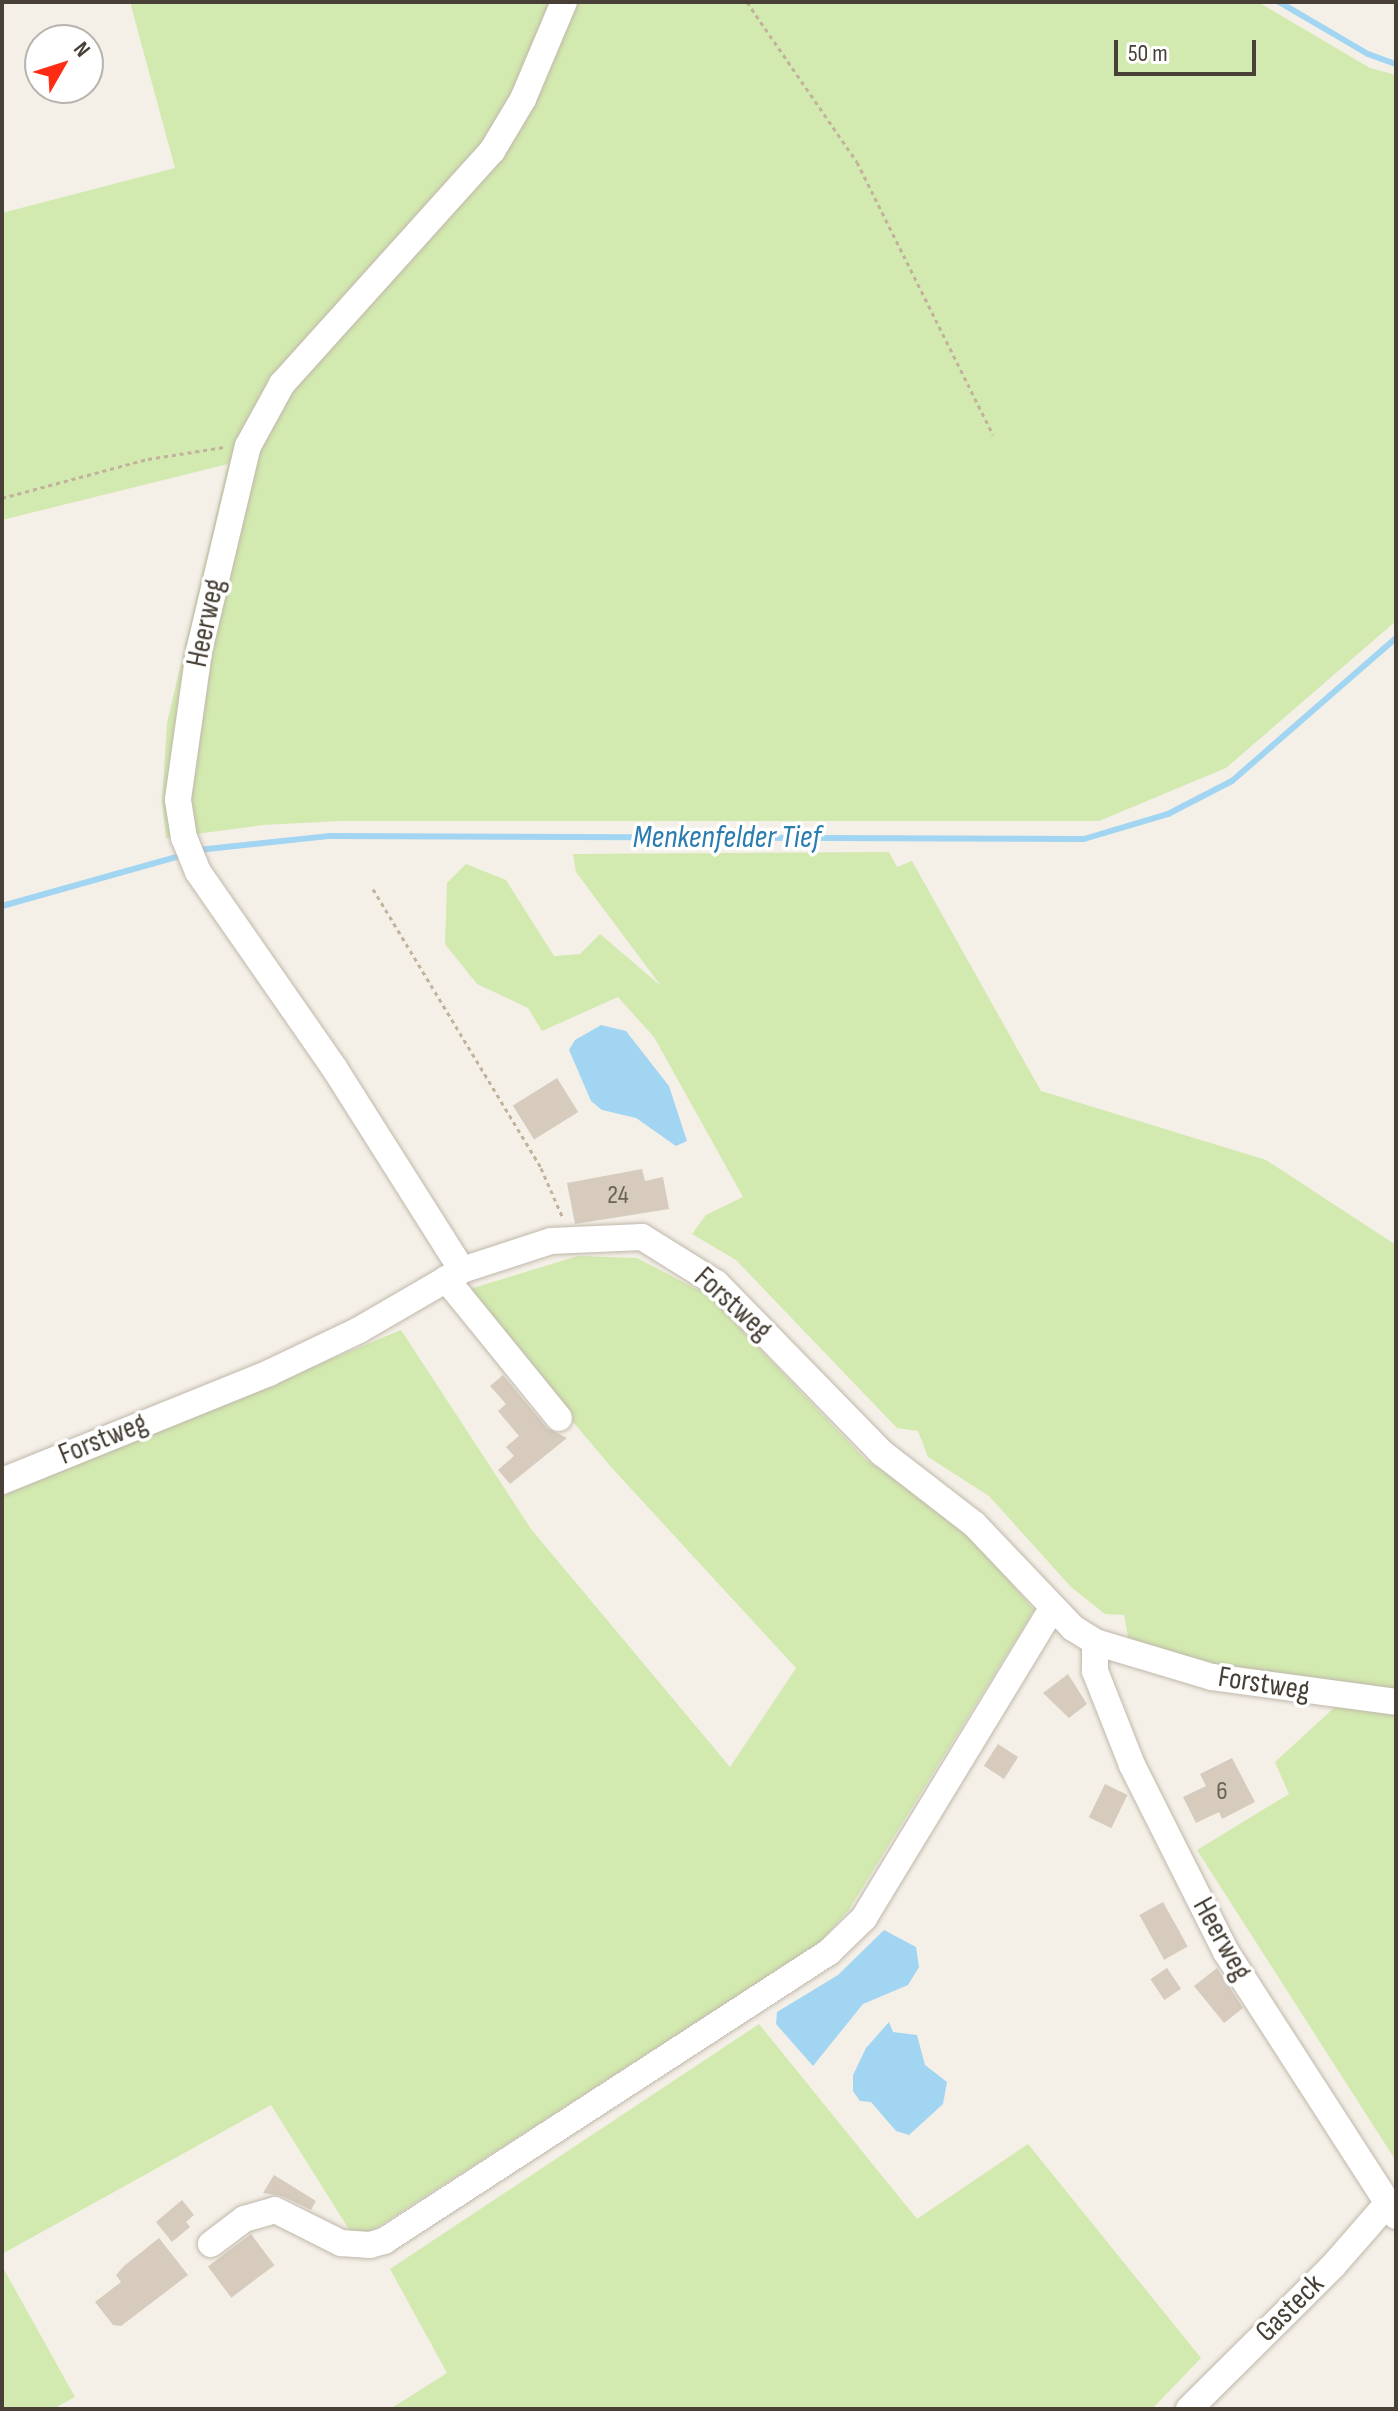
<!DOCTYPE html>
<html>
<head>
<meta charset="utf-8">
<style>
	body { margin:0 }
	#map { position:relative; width:1398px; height:2411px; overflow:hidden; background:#f4f0e8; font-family:"Sofia Sans Condensed",sans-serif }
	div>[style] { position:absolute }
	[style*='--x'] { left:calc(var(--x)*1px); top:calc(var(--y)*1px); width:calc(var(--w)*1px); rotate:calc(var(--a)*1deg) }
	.green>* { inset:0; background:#d2e9af }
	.water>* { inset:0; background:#a2d5f2 }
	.stream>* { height:6px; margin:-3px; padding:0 3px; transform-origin:3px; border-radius:3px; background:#a2d5f2 }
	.building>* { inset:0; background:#d6cbbd; transform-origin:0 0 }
	.path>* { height:3px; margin-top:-1.5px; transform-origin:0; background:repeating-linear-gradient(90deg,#c2b29b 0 4px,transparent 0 8px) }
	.roads { filter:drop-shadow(0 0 2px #c0b7aa) drop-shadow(0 0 2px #c0b7aa) }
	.minor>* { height:26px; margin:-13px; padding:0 13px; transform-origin:13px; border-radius:13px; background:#fff }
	span { translate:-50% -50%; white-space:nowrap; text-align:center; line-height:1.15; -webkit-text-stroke:7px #fff; paint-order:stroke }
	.number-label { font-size:26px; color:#6c6358 }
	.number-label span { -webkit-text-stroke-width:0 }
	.street-label { font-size:30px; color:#484036 }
	.water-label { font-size:32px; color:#2b7daf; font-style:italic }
	.frame { position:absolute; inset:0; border:4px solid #484036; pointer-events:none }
	.north { position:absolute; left:24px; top:24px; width:80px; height:80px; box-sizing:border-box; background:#fff; border:2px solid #b6b3af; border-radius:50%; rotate:51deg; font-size:22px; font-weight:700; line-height:32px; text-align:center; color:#484036 }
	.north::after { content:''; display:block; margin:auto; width:28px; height:36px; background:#ff2c14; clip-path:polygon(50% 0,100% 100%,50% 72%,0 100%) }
	.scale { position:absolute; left:1114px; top:40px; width:142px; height:36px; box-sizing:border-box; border:4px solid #484036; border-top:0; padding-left:10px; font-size:24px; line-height:28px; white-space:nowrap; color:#484036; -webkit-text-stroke:6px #fff; paint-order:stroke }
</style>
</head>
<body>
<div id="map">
	<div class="green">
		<i style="clip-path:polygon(130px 2px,1258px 2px,1370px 68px,1396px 75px,1396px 621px,1226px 768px,1099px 821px,341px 821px,263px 825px,166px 838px,162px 802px,167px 723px,228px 464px,2px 520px,2px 213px,175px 168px)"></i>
		<i style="clip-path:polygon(889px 852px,897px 867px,912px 861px,1041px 1091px,1266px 1160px,1396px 1245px,1396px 1692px,1212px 1669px,1129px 1642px,1124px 1615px,1105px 1614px,1071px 1587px,989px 1496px,928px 1457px,918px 1431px,897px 1428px,736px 1260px,692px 1234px,706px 1215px,743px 1197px,654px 1037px,618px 997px,542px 1031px,528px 1008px,477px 984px,445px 944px,447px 883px,466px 864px,506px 880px,554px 956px,580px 954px,600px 934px,661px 986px,576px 872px,573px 854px)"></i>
		<i style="clip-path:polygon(578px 1256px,637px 1258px,708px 1295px,864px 1458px,963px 1527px,1034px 1610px,848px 1911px,819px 1943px,370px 2232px,355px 2239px,271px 2105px,2px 2254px,2px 1496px,401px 1330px,531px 1529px,730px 1767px,796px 1668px,611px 1467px,463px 1291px)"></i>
		<i style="clip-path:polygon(1336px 1706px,1396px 1714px,1396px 2161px,1197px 1850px,1289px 1794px,1275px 1762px)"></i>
		<i style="clip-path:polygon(759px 2024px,917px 2219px,1028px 2144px,1201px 2358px,1152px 2409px,390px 2409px,447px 2373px,390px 2269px)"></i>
		<i style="clip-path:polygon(2px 2266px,75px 2397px,53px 2409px,2px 2409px)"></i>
	</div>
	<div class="water">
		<i style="clip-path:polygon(601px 1025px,626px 1031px,669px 1086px,687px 1141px,676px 1146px,636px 1118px,602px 1110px,591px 1101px,569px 1050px,575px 1040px)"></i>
		<i style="clip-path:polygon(884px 1930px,916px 1947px,919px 1967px,908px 1985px,863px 2004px,813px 2066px,776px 2024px,777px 2012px,838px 1975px)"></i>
		<i style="clip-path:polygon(889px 2022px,893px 2032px,917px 2035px,925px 2065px,947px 2082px,943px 2104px,909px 2135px,896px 2131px,871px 2102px,860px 2101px,853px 2091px,853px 2075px,866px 2048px)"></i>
	</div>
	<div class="stream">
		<i style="--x:1279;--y:2;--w:103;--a:30.3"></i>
		<i style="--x:1368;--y:54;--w:30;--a:20"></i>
		<i style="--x:198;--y:850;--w:133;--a:-6.1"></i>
		<i style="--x:330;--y:836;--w:754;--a:0.23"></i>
		<i style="--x:1084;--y:839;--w:88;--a:-16.6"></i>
		<i style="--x:1168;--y:814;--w:72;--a:-27.3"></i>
		<i style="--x:1232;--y:781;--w:218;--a:-41.1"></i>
		<i style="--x:2;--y:906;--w:188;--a:-15.7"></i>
	</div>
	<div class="building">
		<i style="left:557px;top:1078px;width:40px;height:52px;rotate:58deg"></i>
		<i style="clip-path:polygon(642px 1169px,645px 1181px,663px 1177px,669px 1209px,575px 1224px,567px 1183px)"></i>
		<i style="clip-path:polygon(503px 1375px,547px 1428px,567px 1438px,510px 1484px,498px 1470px,514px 1456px,506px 1447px,519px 1436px,498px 1411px,506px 1404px,490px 1386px)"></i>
		<i style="clip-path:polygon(1068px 1674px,1087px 1704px,1069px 1718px,1043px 1693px)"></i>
		<i style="left:998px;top:1744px;width:24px;height:26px;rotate:33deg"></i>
		<i style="clip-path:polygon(1232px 1758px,1255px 1802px,1222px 1819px,1219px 1812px,1196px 1823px,1183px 1797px,1206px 1786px,1200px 1774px)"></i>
		<i style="left:1105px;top:1784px;width:25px;height:37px;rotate:26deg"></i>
		<i style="left:1163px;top:1902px;width:51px;height:27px;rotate:61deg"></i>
		<i style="left:1167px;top:1968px;width:25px;height:20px;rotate:56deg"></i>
		<i style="clip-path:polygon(1217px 1968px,1243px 2008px,1224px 2023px,1194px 1986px)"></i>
		<i style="clip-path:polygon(274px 2175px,316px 2201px,311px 2210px,282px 2196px,263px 2193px)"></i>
		<i style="clip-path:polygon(182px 2200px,194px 2215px,186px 2222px,190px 2227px,172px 2242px,156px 2222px)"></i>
		<i style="left:251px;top:2234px;width:39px;height:54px;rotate:53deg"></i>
		<i style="clip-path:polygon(159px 2238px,188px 2275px,121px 2326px,113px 2325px,95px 2302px,121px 2282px,116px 2275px,124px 2266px)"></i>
	</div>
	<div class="path">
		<i style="--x:747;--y:2;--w:194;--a:55.5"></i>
		<i style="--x:857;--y:162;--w:305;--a:63.5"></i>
		<i style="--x:2;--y:498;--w:151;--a:-15"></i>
		<i style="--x:148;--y:459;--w:77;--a:-9"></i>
		<i style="--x:373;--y:889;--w:326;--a:58.9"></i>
		<i style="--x:541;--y:1168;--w:55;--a:66.3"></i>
	</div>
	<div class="roads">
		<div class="minor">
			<i style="--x:462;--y:1270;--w:238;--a:-122.3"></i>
			<i style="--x:335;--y:1069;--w:240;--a:-124.8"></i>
			<i style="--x:198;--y:872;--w:37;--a:-112"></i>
			<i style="--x:184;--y:838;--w:39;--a:-99"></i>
			<i style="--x:178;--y:799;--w:149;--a:-81.9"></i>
			<i style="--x:199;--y:651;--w:211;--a:-76.6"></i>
			<i style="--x:248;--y:446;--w:71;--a:-61.3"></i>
			<i style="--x:282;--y:384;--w:314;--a:-48"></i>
			<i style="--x:492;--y:151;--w:61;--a:-59.2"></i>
			<i style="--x:523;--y:99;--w:105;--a:-67.1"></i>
			<i style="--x:446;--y:1279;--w:179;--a:50.9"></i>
			<i style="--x:2;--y:1481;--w:288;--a:-22"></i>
			<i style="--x:269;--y:1373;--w:100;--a:-25.5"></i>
			<i style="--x:359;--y:1330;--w:119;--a:-30.2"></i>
			<i style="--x:462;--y:1270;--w:94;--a:-18"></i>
			<i style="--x:551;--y:1241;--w:91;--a:-2.5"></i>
			<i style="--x:642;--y:1237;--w:87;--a:31.9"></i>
			<i style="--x:716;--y:1283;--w:238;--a:45.7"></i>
			<i style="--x:882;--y:1453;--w:116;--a:37.7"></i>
			<i style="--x:974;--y:1524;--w:144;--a:46.4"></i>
			<i style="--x:1073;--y:1628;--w:26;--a:32"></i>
			<i style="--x:1095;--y:1642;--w:122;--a:16.7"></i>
			<i style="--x:1212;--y:1677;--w:186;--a:7.7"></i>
			<i style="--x:1095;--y:1642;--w:29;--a:90"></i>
			<i style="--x:1095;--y:1671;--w:101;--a:68.5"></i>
			<i style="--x:1132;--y:1765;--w:209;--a:63.3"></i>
			<i style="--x:1226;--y:1952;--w:314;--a:57.2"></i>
			<i style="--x:211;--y:2244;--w:41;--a:-37.1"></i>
			<i style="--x:244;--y:2219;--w:32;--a:-16"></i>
			<i style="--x:275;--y:2210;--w:74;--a:26.6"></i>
			<i style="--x:341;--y:2243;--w:29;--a:4"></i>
			<i style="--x:370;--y:2245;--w:15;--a:-16"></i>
			<i style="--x:384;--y:2241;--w:531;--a:-33"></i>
			<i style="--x:829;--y:1952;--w:49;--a:-44.2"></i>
			<i style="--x:864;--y:1918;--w:362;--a:-58.7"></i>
			<i style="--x:1189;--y:2409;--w:203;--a:-44.8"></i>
			<i style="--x:1333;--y:2266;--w:84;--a:-48.9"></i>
		</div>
	</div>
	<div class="number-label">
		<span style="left:618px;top:1196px">24</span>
		<span style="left:1222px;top:1792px">6</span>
	</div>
	<div class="street-label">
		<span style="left:206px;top:623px;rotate:-78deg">Heerweg</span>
		<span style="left:733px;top:1304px;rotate:42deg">Forstweg</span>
		<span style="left:103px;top:1439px;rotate:-22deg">Forstweg</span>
		<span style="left:1264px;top:1684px;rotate:9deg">Forstweg</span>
		<span style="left:1222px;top:1939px;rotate:61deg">Heerweg</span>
		<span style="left:1290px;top:2308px;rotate:-45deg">Gasteck</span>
	</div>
	<div class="water-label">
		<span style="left:727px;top:838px">Menkenfelder Tief</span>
	</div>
	<div class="frame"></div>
	<div class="north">N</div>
	<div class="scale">50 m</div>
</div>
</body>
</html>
